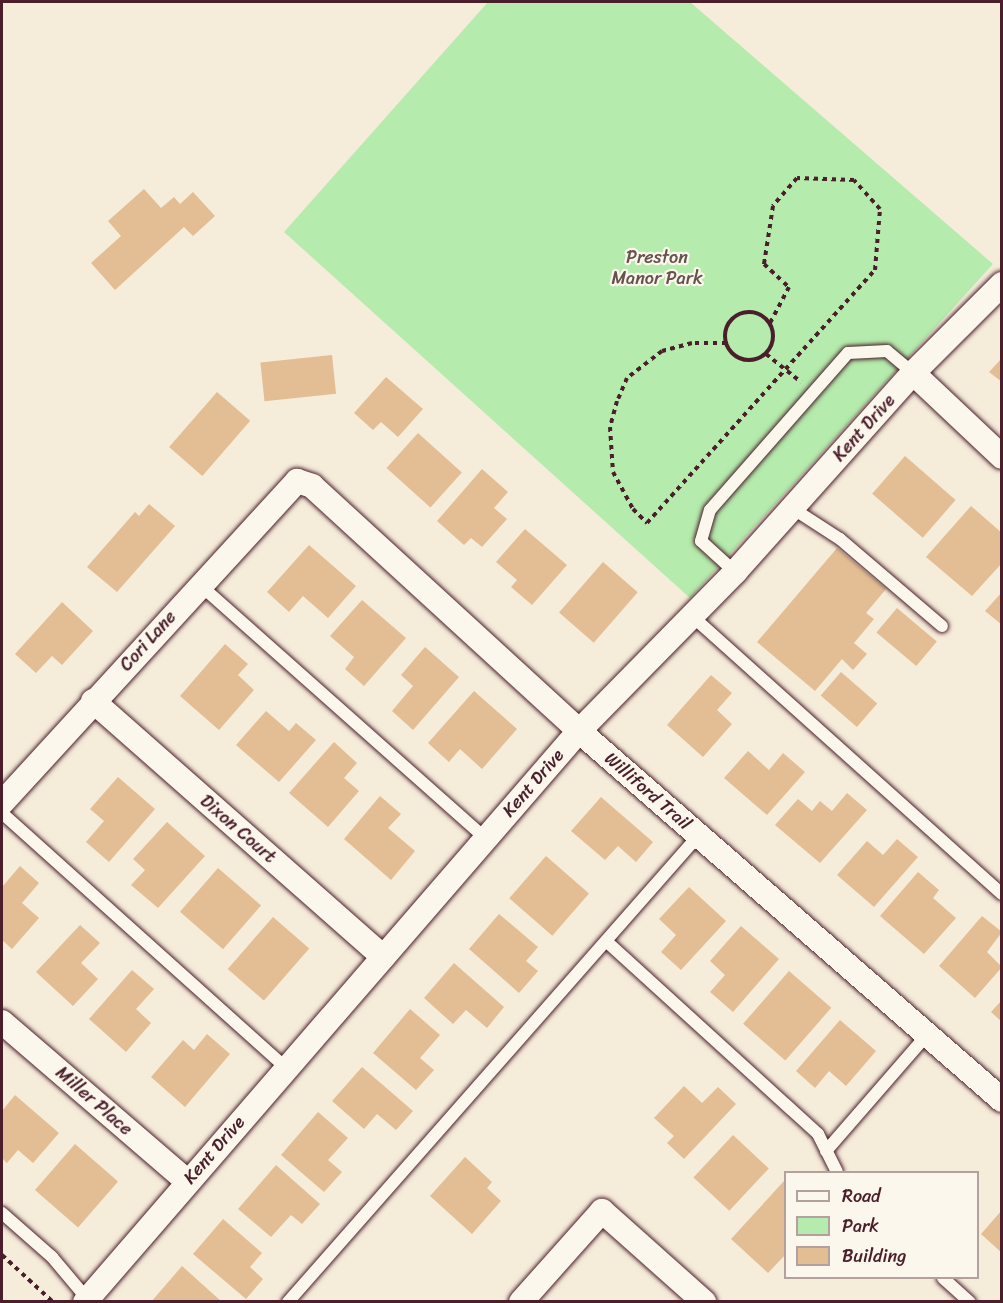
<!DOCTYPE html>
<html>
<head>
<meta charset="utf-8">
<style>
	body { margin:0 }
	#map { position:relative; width:1003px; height:1303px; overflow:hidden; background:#f6ecda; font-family:Sriracha,sans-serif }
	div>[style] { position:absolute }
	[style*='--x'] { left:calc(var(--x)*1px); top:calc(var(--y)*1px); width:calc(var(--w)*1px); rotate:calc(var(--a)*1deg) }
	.green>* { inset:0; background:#b5ebad }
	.building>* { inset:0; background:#e3be94; transform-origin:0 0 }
	.path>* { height:4px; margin-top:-2px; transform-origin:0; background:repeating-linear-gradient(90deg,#4a1f2b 0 4.5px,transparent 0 9px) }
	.path>.ring { margin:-2px; padding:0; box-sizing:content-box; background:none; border:4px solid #4a1f2b; border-radius:50% }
	.roads { filter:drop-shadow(0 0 2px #4a1f2b) drop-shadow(0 0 2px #4a1f2b) }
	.service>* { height:12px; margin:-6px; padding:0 6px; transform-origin:6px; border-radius:6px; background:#fbf7ec }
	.minor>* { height:24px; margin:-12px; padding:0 12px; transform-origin:12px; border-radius:12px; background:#fbf7ec }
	span { translate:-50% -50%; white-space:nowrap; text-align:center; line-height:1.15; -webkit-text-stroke:4.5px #fbf7ec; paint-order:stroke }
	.park-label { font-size:18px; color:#65524c }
	.street-label { font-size:18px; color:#4a1f2b }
	.frame { position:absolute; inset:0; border:3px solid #4a1f2b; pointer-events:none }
	.legend { position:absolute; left:784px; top:1171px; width:195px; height:108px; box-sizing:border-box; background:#fbf7ec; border:2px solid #b4a19f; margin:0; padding:8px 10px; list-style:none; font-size:18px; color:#4a1f2b }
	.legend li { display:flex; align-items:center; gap:12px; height:30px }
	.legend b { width:30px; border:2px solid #b4a19f }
</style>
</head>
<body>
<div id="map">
	<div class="green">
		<i style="clip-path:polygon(488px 2px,690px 2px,993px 264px,690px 598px,284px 232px)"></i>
	</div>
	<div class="building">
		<i style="clip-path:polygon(144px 189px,161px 208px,174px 197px,180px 204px,193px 192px,215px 216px,193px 236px,184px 227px,115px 290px,91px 263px,121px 236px,108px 221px)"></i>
		<i style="left:332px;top:355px;width:39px;height:72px;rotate:84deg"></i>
		<i style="clip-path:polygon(1002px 358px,1002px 382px,989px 372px)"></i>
		<i style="clip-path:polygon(386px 377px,423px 409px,398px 437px,381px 422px,373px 430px,354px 413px)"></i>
		<i style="left:217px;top:392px;width:44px;height:73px;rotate:41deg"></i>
		<i style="left:418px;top:433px;width:59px;height:47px;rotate:42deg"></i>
		<i style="left:905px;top:456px;width:67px;height:50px;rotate:41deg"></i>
		<i style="clip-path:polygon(482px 469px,508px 492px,494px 508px,507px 519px,482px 547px,471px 538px,464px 545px,437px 521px)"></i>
		<i style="clip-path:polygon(149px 504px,175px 526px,117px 592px,87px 567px,135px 512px,139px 516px)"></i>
		<i style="clip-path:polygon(971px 506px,1002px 533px,1002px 563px,972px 596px,926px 557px)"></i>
		<i style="clip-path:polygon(525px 529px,567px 565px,532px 605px,511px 587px,517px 580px,496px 562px)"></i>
		<i style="clip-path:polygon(309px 545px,356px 586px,328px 618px,303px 596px,289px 612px,267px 592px)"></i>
		<i style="clip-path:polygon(837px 548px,886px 589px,866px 613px,874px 619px,854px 643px,867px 654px,853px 670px,842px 659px,815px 691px,757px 642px)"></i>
		<i style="left:603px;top:562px;width:46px;height:67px;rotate:41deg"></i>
		<i style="clip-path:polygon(1002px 592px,1002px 625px,985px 611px)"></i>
		<i style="clip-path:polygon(362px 600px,406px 638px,364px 686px,345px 669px,354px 657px,330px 636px)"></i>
		<i style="clip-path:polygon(62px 602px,93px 631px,62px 665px,52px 656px,36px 673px,15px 654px)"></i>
		<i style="left:897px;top:608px;width:52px;height:32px;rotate:40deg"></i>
		<i style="clip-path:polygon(225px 644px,248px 664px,238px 675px,254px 690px,219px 730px,180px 696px)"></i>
		<i style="clip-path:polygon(425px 647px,459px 677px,413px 730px,392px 711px,413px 686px,401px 675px)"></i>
		<i style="left:841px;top:672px;width:48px;height:31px;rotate:41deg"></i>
		<i style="clip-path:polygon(711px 675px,732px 693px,717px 710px,732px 724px,703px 757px,667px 725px)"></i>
		<i style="clip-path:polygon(474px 691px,517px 729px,482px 769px,460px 749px,449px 762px,428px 743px)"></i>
		<i style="clip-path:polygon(266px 711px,289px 731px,296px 723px,316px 740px,279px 782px,236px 745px)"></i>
		<i style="clip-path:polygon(334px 742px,357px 763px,344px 778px,359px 791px,328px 827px,289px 793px)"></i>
		<i style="clip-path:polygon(748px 751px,769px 770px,783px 753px,805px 772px,767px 815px,724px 778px)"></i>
		<i style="clip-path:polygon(118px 777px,155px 809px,109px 862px,86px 842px,104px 821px,90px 809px)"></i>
		<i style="clip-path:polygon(847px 793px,867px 810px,820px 863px,775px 825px,798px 799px,812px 811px,820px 801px,832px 811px)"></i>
		<i style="clip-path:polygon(380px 796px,401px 814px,388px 828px,415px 851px,391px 880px,344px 839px)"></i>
		<i style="clip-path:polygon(601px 797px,653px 842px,636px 862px,618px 846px,605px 860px,571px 831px)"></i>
		<i style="clip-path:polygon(167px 822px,205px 856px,158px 908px,131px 885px,145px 870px,133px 859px)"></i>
		<i style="clip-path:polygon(897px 839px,918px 857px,874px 907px,837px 875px,867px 841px,883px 855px)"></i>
		<i style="left:546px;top:856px;width:57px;height:56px;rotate:41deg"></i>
		<i style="clip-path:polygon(20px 866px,39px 883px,22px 903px,39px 918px,12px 949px,2px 940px,2px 887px)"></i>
		<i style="left:218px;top:868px;width:57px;height:58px;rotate:41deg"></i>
		<i style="clip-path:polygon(918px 872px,939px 890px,933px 898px,956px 918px,924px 954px,880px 916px)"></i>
		<i style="clip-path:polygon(689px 887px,726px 921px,681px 970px,661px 952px,676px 935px,659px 919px)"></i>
		<i style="clip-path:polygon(499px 914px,538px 947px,526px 961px,538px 971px,519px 993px,469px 949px)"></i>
		<i style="clip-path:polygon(982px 916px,1002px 932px,987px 952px,1002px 967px,975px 998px,939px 966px)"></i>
		<i style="left:273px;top:917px;width:48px;height:69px;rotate:41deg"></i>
		<i style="clip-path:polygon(80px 925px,100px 943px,81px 963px,98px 979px,73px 1006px,36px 972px)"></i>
		<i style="clip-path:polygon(741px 926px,779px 959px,733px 1012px,710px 992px,725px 975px,710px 961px)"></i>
		<i style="clip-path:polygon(454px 963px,504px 1007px,487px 1028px,466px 1010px,453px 1024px,424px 998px)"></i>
		<i style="clip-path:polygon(132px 970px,154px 989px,136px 1009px,151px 1023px,126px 1052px,89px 1019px)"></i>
		<i style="left:789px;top:971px;width:56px;height:70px;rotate:41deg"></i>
		<i style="clip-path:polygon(1002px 1000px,1002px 1022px,991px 1012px)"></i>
		<i style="clip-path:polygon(410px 1009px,440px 1035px,420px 1058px,434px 1070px,416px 1090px,373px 1053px)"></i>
		<i style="clip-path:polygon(840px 1020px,876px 1051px,846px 1086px,829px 1071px,815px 1088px,796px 1071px)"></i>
		<i style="clip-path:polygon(207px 1034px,230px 1054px,185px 1107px,151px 1077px,183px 1040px,194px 1050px)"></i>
		<i style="clip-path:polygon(362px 1067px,413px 1111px,396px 1130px,377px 1114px,364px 1129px,332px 1101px)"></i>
		<i style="clip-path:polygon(684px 1086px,702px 1103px,718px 1087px,736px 1104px,684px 1159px,667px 1143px,674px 1136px,654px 1118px)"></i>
		<i style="clip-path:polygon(15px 1095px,59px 1133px,33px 1163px,18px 1150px,7px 1163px,2px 1158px,2px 1111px)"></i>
		<i style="clip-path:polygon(318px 1112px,348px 1138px,328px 1160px,342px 1172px,324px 1192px,281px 1155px)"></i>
		<i style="left:733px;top:1135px;width:49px;height:58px;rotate:43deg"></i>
		<i style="left:75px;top:1144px;width:57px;height:61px;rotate:41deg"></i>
		<i style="clip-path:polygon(465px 1157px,492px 1182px,487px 1188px,501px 1201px,472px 1234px,430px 1196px)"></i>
		<i style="clip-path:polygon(276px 1165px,320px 1204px,302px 1224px,291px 1215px,271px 1237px,238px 1209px)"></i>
		<i style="clip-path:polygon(784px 1181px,786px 1254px,768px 1273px,731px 1239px)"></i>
		<i style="clip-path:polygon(1002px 1210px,1002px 1253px,981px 1234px)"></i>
		<i style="clip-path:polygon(223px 1219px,262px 1253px,250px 1267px,263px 1279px,246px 1299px,193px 1254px)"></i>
		<i style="clip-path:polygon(182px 1266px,222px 1302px,151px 1302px)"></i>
	</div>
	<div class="path">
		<i class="ring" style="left:725px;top:312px;width:44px;height:44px"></i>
		<i style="--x:726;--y:343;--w:34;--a:180"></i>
		<i style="--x:692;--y:343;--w:31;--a:165"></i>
		<i style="--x:662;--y:351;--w:44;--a:142.4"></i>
		<i style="--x:627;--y:378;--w:25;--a:113"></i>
		<i style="--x:617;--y:401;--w:27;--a:105"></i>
		<i style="--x:610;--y:427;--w:45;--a:86.2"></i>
		<i style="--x:613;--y:472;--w:42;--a:61.6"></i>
		<i style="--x:633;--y:509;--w:20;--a:45"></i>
		<i style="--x:647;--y:523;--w:341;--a:-48"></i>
		<i style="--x:875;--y:270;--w:61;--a:-85.3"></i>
		<i style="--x:880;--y:209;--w:39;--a:-132"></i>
		<i style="--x:854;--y:180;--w:57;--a:-178"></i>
		<i style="--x:797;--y:178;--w:37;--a:131"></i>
		<i style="--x:773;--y:206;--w:59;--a:98.8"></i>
		<i style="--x:764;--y:264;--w:34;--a:43"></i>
		<i style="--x:789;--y:287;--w:41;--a:117.8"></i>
		<i style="--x:766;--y:354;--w:45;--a:38.7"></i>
		<i style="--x:2;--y:1255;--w:69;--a:42.7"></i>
	</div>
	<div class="roads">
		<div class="service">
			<i style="--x:792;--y:508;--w:57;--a:32.9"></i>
			<i style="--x:840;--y:539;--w:134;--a:40.5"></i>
			<i style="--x:735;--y:572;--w:46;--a:-137.6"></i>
			<i style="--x:701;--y:541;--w:32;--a:-74"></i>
			<i style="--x:710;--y:510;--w:209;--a:-48.7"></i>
			<i style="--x:848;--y:353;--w:39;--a:-3"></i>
			<i style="--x:887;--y:351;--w:34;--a:40"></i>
			<i style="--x:199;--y:584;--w:383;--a:41.6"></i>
			<i style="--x:692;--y:616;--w:416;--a:41.9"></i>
			<i style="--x:2;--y:813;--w:382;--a:41.9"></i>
			<i style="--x:606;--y:941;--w:287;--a:42.3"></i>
			<i style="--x:818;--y:1134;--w:42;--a:63.4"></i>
			<i style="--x:826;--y:1151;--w:154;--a:-49"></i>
			<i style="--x:2;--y:1213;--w:67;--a:41.3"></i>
			<i style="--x:52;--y:1257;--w:57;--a:49.9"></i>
			<i style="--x:943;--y:1278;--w:36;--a:42"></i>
			<i style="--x:288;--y:1302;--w:622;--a:-48.65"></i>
		</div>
		<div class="minor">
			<i style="--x:913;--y:373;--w:122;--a:43.3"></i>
			<i style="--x:93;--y:701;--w:387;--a:41.4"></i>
			<i style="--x:2;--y:803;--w:437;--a:-47.5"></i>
			<i style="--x:297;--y:481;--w:16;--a:18"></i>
			<i style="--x:312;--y:486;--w:362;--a:42.5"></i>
			<i style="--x:579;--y:731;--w:561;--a:41.1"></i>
			<i style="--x:2;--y:1022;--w:244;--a:40.7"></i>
			<i style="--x:85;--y:1302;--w:755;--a:-49.14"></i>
			<i style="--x:579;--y:731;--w:223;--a:-45.5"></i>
			<i style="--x:735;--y:572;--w:267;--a:-48.2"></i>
			<i style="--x:913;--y:373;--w:126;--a:-45"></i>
			<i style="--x:521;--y:1302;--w:122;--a:-48.3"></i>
			<i style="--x:602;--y:1211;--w:137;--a:41.7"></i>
		</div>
	</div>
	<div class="park-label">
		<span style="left:657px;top:268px">Preston<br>Manor Park</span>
	</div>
	<div class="street-label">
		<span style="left:864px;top:428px;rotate:-48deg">Kent Drive</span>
		<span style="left:148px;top:641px;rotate:-48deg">Cori Lane</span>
		<span style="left:533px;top:783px;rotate:-49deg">Kent Drive</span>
		<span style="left:648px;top:791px;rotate:41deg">Williford Trail</span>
		<span style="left:238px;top:829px;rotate:41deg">Dixon Court</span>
		<span style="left:94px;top:1101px;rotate:41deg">Miller Place</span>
		<span style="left:214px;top:1150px;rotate:-49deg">Kent Drive</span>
	</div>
	<div class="frame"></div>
	<ul class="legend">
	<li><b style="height:8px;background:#fbf7ec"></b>Road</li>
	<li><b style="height:16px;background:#b5ebad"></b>Park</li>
	<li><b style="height:16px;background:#e3be94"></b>Building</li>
	</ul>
</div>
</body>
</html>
